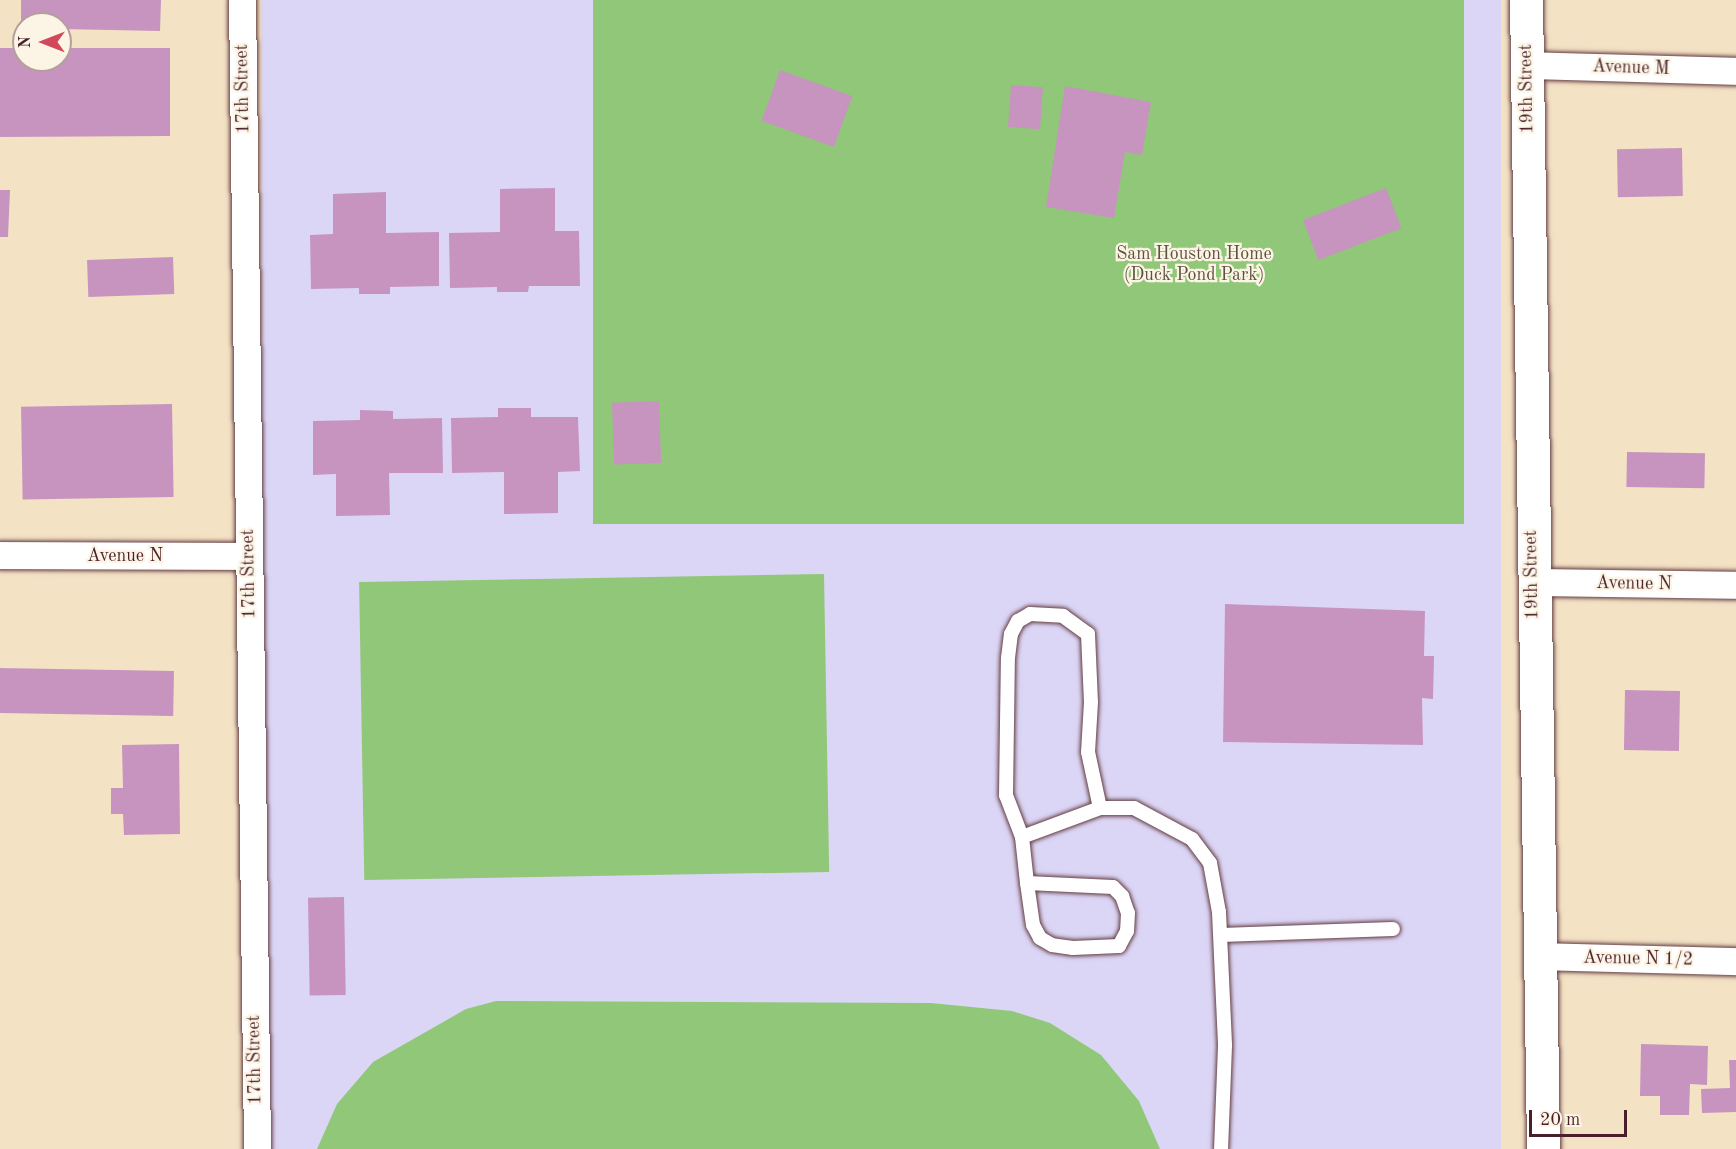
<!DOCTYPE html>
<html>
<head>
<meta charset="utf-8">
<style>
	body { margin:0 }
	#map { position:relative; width:1736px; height:1149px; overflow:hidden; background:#f4e2c5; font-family:"Old Standard TT",serif }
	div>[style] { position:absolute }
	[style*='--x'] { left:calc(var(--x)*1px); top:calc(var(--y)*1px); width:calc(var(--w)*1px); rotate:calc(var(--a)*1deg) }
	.built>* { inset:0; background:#dcd6f6; transform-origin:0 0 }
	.green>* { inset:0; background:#91c779; transform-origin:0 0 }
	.building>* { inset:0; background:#c694bf; transform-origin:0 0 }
	.roads { filter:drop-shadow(0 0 2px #643c42) drop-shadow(0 0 2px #643c42) }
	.service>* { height:14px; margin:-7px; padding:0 7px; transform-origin:7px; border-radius:7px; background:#fff }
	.minor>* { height:27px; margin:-13.5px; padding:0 13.5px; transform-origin:13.5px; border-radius:13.5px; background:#fff }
	.tertiary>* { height:33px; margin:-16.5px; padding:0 16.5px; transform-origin:16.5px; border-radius:16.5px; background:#fff }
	span { translate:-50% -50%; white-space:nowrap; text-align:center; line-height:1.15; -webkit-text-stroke:4.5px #fcf5e5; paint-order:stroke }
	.street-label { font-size:18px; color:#4a1f2b }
	.park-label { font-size:18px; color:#5f5142 }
	.north { position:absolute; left:12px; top:12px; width:60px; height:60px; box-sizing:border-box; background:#fcf5e5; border:2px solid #b59f9b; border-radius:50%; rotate:270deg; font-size:16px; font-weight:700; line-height:24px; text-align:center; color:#4a1f2b }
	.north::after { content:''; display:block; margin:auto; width:21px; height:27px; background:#d1495b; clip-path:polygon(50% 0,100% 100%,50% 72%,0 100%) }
	.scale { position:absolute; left:1529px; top:1110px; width:98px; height:27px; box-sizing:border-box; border:3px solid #4a1f2b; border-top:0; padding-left:8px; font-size:18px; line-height:21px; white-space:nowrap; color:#4a1f2b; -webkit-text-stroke:4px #fcf5e5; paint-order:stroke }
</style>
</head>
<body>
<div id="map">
	<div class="built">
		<i style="left:261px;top:0;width:1240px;height:1149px"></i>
	</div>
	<div class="green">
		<i style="left:593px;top:0;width:871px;height:524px"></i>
		<i style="left:824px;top:574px;width:298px;height:465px;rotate:89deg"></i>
		<i style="clip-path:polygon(496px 1001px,931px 1003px,1012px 1011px,1050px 1023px,1101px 1055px,1139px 1101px,1160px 1149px,317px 1149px,337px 1104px,373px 1062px,466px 1009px)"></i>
	</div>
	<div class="building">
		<i style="clip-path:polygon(21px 0,161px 0,160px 31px,60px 29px,60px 24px,24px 24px,21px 28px)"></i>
		<i style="clip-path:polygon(0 48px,24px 48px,24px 60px,60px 60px,60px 48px,170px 48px,170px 136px,0 137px)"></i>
		<i style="left:780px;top:70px;width:77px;height:54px;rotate:20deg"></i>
		<i style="left:1011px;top:85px;width:32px;height:42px;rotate:4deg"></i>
		<i style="clip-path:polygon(1065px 86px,1151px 102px,1142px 155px,1125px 152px,1114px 218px,1046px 207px)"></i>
		<i style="left:1682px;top:148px;width:48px;height:65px;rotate:89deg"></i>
		<i style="clip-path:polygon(555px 188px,555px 231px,579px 231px,580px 286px,529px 286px,528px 292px,497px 292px,497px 287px,450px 288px,449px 233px,500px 232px,500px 189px)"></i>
		<i style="left:1386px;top:188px;width:43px;height:89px;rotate:69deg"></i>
		<i style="clip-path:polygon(0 190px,10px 190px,8px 237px,0 237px)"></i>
		<i style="clip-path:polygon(386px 192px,386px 233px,439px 232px,439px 286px,390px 287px,390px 294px,359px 294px,359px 288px,311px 289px,310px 235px,333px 234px,333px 194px)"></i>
		<i style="left:173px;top:257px;width:37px;height:86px;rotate:88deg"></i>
		<i style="left:659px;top:401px;width:62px;height:47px;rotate:88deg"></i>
		<i style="left:172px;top:404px;width:93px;height:151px;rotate:89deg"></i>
		<i style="clip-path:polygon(498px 408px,531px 408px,531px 417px,578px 417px,580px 471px,558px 472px,558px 513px,504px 514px,504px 472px,452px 473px,451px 418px,498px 417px)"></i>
		<i style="clip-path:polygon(360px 410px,393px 411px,393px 419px,442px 418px,443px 473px,389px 473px,390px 515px,336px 516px,336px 474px,313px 475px,313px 421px,360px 420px)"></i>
		<i style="left:1627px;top:452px;width:78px;height:35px;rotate:1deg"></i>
		<i style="clip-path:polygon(1225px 604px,1425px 611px,1424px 656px,1434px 656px,1433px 699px,1422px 698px,1423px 745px,1223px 742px)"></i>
		<i style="left:0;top:668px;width:174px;height:45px;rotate:1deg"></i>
		<i style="left:1625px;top:690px;width:55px;height:60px;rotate:1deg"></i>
		<i style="clip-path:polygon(179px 744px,180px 834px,124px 835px,123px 814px,111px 814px,111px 788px,123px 788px,122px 745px)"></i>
		<i style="left:344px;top:897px;width:98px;height:36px;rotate:89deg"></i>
		<i style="clip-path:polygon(1641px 1044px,1708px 1046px,1707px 1085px,1690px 1084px,1689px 1115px,1660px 1115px,1660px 1096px,1640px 1096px)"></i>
		<i style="clip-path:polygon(1729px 1060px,1736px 1060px,1736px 1112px,1702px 1113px,1701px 1089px,1730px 1088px)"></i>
	</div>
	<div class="roads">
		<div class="service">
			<i style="--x:1022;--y:837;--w:45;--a:-110.9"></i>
			<i style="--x:1006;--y:795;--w:137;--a:-89.2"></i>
			<i style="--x:1008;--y:658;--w:24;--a:-83"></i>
			<i style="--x:1011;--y:634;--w:15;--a:-62"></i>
			<i style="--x:1018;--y:621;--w:14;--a:-30"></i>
			<i style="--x:1030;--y:614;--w:33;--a:3"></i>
			<i style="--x:1063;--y:616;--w:31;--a:36"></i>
			<i style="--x:1088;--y:634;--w:68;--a:87.5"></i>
			<i style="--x:1091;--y:702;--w:50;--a:93.4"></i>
			<i style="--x:1088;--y:752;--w:57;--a:77.9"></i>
			<i style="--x:1027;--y:883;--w:86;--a:2.7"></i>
			<i style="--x:1113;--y:887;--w:13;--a:45"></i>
			<i style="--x:1122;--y:896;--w:18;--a:71"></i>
			<i style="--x:1128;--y:913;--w:18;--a:93"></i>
			<i style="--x:1127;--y:931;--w:17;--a:118"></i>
			<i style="--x:1119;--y:946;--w:46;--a:177.5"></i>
			<i style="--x:1073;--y:948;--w:21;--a:-172"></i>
			<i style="--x:1052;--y:945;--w:14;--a:-150"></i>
			<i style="--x:1040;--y:938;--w:15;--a:-118"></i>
			<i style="--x:1033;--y:925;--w:42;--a:-98.1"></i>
			<i style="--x:1027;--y:883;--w:46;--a:-96.2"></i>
			<i style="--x:1022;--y:837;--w:83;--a:-20.4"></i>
			<i style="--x:1100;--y:808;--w:34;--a:0"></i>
			<i style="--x:1134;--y:808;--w:66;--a:28.1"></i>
			<i style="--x:1192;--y:839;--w:30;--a:53"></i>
			<i style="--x:1210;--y:863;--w:50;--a:79.6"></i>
			<i style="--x:1219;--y:912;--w:134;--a:87.4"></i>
			<i style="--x:1225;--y:1046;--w:103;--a:92.2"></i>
			<i style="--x:1221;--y:935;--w:172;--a:-2"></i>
		</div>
		<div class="minor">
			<i style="--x:242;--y:0;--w:1149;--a:89.25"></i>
			<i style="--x:1527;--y:65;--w:209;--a:1.6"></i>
			<i style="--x:0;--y:555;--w:249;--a:0.2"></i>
			<i style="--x:1532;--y:582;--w:204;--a:0.8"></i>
			<i style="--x:1540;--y:956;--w:196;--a:1.5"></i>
		</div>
		<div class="tertiary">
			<i style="--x:1526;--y:0;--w:1149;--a:89.15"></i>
		</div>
	</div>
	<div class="street-label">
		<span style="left:1631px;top:68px;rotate:2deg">Avenue M</span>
		<span style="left:243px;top:89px;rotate:-91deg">17th Street</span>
		<span style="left:1527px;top:89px;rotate:-91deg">19th Street</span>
		<span style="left:125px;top:556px">Avenue N</span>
		<span style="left:249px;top:574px;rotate:-91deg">17th Street</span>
		<span style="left:1532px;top:575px;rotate:-91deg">19th Street</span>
		<span style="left:1634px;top:584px;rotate:1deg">Avenue N</span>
		<span style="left:1638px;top:959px;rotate:1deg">Avenue N 1/2</span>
		<span style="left:255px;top:1060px;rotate:-91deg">17th Street</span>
	</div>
	<div class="park-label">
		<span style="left:1194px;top:265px">Sam Houston Home<br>(Duck Pond Park)</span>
	</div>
	<div class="north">N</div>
	<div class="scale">20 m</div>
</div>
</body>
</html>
